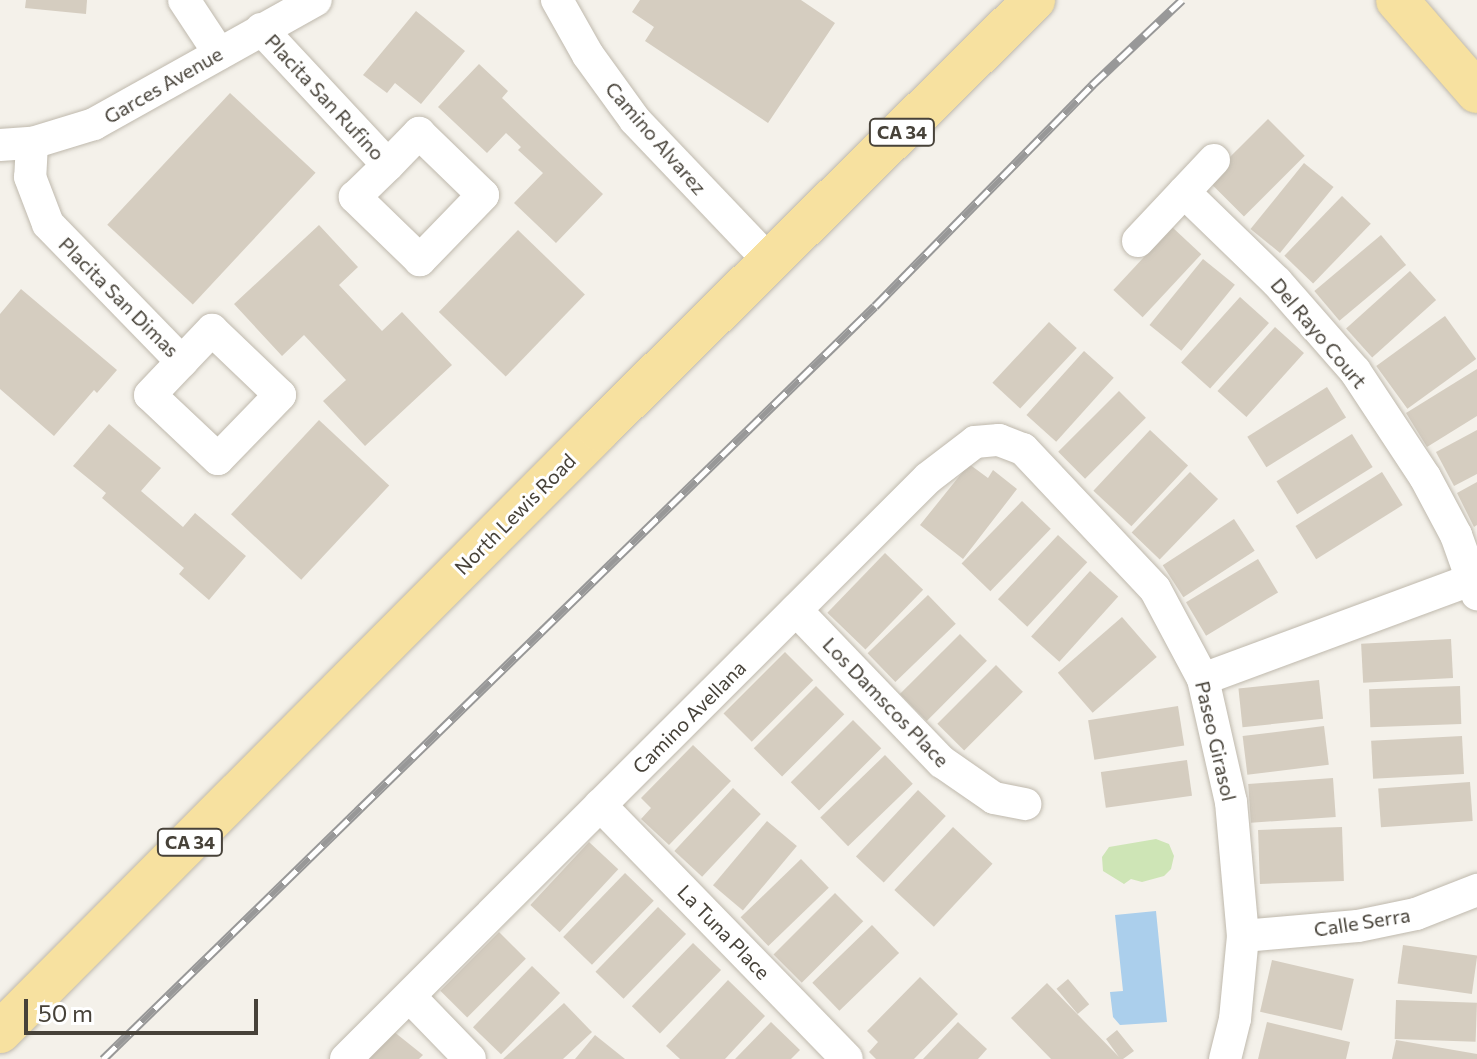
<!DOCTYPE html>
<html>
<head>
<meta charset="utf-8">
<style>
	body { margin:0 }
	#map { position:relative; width:1477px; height:1059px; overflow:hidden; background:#f4f1ea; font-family:Commissioner,sans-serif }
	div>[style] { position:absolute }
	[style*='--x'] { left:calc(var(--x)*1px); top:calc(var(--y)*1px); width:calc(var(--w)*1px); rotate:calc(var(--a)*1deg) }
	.green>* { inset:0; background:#cee5b6 }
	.water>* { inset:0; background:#abcfec }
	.building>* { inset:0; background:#d5cdc0; transform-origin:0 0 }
	.roads { filter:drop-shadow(0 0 2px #bfb9ad) drop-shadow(0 0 2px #bfb9ad) }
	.minor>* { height:32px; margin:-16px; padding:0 16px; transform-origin:16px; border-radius:16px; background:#fff }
	.major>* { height:42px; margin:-21px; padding:0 21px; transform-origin:21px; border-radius:21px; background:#f7e1a0 }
	.rail>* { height:9px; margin-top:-4.5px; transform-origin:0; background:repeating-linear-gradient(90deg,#fff 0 18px,#989898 0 36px); box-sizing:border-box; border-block:2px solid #989898 }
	span { translate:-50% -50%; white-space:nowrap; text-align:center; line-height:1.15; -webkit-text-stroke:6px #fff; paint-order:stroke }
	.shield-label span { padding:2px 6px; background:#fff; border:2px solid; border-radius:6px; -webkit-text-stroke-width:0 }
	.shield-label { font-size:18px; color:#474239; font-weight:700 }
	.street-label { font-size:20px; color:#474239 }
	.scale { position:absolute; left:24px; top:999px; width:234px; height:36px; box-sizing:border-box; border:4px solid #474239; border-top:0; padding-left:10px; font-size:24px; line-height:28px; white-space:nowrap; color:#474239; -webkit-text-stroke:6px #fff; paint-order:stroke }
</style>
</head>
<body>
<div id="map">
	<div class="green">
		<i style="clip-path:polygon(1156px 839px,1169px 844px,1174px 856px,1171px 869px,1164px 876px,1142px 882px,1131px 879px,1124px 884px,1103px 871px,1102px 857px,1109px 847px)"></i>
	</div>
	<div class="water">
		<i style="clip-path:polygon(1156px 911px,1167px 1022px,1120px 1025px,1113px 1017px,1110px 992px,1123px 991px,1115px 915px)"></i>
	</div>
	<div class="building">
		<i style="clip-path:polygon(26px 0,87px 0,86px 14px,25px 8px)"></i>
		<i style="clip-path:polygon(640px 0,801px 0,835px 23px,768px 123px,645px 41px,654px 27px,632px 12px)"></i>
		<i style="clip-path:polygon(416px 11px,465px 51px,421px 104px,395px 83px,387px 93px,363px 75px)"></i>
		<i style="clip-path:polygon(479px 64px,508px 91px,502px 98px,603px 194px,556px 243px,514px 203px,543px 173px,518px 150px,521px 147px,506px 133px,487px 153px,438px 107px)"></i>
		<i style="left:230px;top:93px;width:117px;height:180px;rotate:43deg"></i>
		<i style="left:1268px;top:119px;width:52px;height:86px;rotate:45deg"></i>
		<i style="left:1304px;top:163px;width:38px;height:85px;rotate:39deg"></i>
		<i style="left:1342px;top:196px;width:40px;height:83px;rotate:44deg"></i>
		<i style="clip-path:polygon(319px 225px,358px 267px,339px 285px,382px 331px,402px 312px,452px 365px,365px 446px,323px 401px,346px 380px,304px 335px,282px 356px,234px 304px)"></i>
		<i style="left:1172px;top:227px;width:40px;height:86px;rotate:43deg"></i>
		<i style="left:518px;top:230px;width:93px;height:114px;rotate:44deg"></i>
		<i style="left:1381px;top:235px;width:39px;height:87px;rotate:50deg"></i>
		<i style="left:1203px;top:259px;width:41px;height:85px;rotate:39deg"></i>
		<i style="left:1410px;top:271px;width:39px;height:86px;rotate:48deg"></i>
		<i style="clip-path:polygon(21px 289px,117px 370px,97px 393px,94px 390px,54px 436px,0 389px,0 314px)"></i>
		<i style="left:1240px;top:297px;width:39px;height:88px;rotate:42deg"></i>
		<i style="left:1445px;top:316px;width:53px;height:85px;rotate:54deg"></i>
		<i style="left:1049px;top:322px;width:38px;height:83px;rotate:43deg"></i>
		<i style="left:1275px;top:327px;width:39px;height:86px;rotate:42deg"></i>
		<i style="left:1084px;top:351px;width:40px;height:86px;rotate:42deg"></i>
		<i style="clip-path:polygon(1477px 369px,1477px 416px,1427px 447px,1406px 413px)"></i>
		<i style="left:1327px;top:387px;width:36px;height:94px;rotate:58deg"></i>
		<i style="left:1119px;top:391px;width:38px;height:86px;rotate:45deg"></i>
		<i style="left:319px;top:420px;width:96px;height:129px;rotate:43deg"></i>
		<i style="clip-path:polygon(109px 424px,161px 468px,141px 491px,183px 527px,195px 513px,246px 556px,209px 600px,179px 574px,184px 568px,102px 498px,106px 493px,73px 466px)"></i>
		<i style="left:1150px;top:430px;width:52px;height:83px;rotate:43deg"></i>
		<i style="clip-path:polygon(1477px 430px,1477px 474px,1454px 486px,1436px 452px)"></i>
		<i style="left:1352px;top:434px;width:39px;height:89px;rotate:58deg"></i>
		<i style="clip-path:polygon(969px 464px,988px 478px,993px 470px,1017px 489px,963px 559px,920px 525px)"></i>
		<i style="left:1190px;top:472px;width:39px;height:84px;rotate:44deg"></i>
		<i style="left:1382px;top:472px;width:39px;height:102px;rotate:58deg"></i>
		<i style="clip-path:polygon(1477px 482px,1477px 525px,1474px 527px,1457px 493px)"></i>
		<i style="left:1022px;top:501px;width:40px;height:87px;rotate:44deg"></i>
		<i style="left:1234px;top:519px;width:38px;height:85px;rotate:57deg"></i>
		<i style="left:1058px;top:535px;width:40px;height:88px;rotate:43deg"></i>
		<i style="left:885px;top:553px;width:53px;height:83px;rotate:44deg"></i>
		<i style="left:1258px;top:559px;width:39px;height:84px;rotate:59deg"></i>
		<i style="left:1090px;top:571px;width:38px;height:88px;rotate:42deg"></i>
		<i style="left:928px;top:595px;width:40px;height:84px;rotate:46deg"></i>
		<i style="left:1122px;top:617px;width:53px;height:85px;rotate:49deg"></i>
		<i style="left:960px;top:634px;width:38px;height:85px;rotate:45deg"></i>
		<i style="left:1451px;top:639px;width:39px;height:90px;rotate:87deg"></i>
		<i style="left:785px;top:652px;width:40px;height:87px;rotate:45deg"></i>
		<i style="left:996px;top:665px;width:38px;height:83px;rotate:45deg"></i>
		<i style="left:1319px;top:680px;width:39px;height:81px;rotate:84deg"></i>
		<i style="left:816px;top:686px;width:40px;height:88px;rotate:45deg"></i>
		<i style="left:1460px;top:686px;width:38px;height:91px;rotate:88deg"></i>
		<i style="left:1178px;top:706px;width:40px;height:91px;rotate:81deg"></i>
		<i style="left:853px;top:720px;width:40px;height:88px;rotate:45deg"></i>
		<i style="left:1324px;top:726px;width:39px;height:82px;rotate:83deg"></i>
		<i style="left:1462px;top:736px;width:38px;height:91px;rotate:87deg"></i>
		<i style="clip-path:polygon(693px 745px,731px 781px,669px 845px,641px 819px,651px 808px,641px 798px)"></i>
		<i style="left:885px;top:755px;width:40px;height:90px;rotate:46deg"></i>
		<i style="left:1187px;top:760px;width:36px;height:87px;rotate:82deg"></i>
		<i style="left:1333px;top:778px;width:39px;height:85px;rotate:86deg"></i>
		<i style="left:1470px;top:782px;width:39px;height:92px;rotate:86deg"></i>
		<i style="left:733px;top:788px;width:38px;height:86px;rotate:43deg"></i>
		<i style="left:918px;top:790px;width:38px;height:91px;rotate:43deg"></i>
		<i style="left:767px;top:821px;width:39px;height:84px;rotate:40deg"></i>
		<i style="left:953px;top:827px;width:54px;height:86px;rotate:43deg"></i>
		<i style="left:1342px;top:827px;width:54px;height:84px;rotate:88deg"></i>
		<i style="left:589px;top:842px;width:40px;height:86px;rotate:43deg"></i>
		<i style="left:801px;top:859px;width:40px;height:84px;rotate:46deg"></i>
		<i style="left:625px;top:873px;width:40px;height:89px;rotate:44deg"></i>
		<i style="left:835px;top:893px;width:40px;height:87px;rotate:45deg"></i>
		<i style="left:658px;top:907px;width:39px;height:90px;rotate:44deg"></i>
		<i style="left:872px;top:925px;width:39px;height:83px;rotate:46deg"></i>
		<i style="left:499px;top:932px;width:38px;height:83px;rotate:45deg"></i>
		<i style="left:693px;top:943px;width:39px;height:88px;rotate:44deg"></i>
		<i style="left:1403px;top:945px;width:75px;height:39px;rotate:8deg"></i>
		<i style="left:1272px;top:960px;width:84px;height:53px;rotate:13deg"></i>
		<i style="left:532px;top:966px;width:39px;height:85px;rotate:44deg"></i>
		<i style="clip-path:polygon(920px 977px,958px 1014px,914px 1059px,876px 1059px,869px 1052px,878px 1042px,867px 1031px)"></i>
		<i style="left:1068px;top:979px;width:33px;height:15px;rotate:50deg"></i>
		<i style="clip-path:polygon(728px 980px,765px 1016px,725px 1059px,680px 1059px,666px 1046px)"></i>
		<i style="clip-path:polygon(1047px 983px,1119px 1057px,1106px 1039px,1117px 1030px,1134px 1051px,1123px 1059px,1051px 1059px,1011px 1018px)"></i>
		<i style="left:1396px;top:1000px;width:81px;height:39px;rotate:2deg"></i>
		<i style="clip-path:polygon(564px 1003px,592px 1032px,563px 1059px,503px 1059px)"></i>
		<i style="clip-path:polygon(771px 1022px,800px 1050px,791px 1059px,735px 1059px)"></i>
		<i style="clip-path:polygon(958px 1022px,987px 1049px,978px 1059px,923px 1059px)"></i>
		<i style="clip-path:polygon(1267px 1022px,1350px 1042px,1346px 1059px,1258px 1059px)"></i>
		<i style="clip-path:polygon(393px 1031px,423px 1055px,419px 1059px,369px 1059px)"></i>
		<i style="clip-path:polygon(595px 1035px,625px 1059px,575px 1059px)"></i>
		<i style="clip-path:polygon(1396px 1040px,1477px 1054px,1477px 1059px,1392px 1059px)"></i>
	</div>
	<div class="roads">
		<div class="minor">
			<i style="--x:184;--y:0;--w:64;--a:56.6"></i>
			<i style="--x:557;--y:0;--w:63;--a:60.6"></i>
			<i style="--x:588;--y:55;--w:80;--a:54.1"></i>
			<i style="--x:635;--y:120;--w:197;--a:46.4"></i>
			<i style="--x:261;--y:29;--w:186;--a:47"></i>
			<i style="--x:388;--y:165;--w:45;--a:-45.9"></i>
			<i style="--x:419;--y:133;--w:89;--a:44.1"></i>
			<i style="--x:483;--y:195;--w:91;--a:134.1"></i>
			<i style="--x:420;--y:260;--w:91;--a:-135.9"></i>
			<i style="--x:355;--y:197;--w:46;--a:-44.1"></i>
			<i style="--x:32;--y:143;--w:34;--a:93"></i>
			<i style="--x:30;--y:177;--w:50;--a:69"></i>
			<i style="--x:48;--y:224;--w:192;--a:45.8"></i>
			<i style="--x:0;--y:145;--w:32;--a:-4"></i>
			<i style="--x:32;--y:143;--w:65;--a:-17"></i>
			<i style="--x:94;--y:124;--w:254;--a:-29.2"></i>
			<i style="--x:1184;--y:192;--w:129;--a:44.1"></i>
			<i style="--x:1277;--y:282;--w:118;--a:48.8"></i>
			<i style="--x:1355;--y:371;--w:127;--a:56.6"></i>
			<i style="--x:1425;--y:477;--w:66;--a:61.9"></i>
			<i style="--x:1456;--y:535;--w:63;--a:70.4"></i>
			<i style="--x:1138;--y:241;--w:111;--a:-46.8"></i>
			<i style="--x:212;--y:330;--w:94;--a:43.7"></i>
			<i style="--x:280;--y:395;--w:89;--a:134.1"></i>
			<i style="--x:218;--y:459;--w:93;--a:-136.7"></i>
			<i style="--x:150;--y:395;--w:90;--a:-46.4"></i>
			<i style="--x:796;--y:610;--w:211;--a:46.2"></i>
			<i style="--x:942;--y:762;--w:63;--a:34.7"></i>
			<i style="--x:994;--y:798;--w:32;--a:11"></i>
			<i style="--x:1203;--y:679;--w:288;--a:-20.3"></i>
			<i style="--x:600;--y:805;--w:354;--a:45.8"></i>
			<i style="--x:1243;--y:936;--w:115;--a:-5"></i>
			<i style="--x:1358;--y:926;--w:59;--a:-11.7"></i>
			<i style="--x:1416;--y:914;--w:66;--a:-21.5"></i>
			<i style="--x:410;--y:997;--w:86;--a:45.9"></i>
			<i style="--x:346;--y:1059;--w:822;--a:-44.95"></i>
			<i style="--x:928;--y:478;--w:59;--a:-37.5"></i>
			<i style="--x:975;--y:442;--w:24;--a:-5"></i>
			<i style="--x:999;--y:440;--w:26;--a:21"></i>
			<i style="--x:1023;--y:449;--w:192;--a:46.7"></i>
			<i style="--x:1155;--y:589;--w:102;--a:61.9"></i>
			<i style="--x:1203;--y:679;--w:126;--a:77.2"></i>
			<i style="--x:1231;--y:802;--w:135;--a:84.9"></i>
			<i style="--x:1243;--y:936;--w:83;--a:95.5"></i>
			<i style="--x:1235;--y:1019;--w:41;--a:104"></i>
		</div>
		<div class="major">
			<i style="--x:1397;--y:0;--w:122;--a:49"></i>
			<i style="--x:0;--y:1032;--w:849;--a:-45.14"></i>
			<i style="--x:599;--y:430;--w:612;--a:-44.67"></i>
		</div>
	</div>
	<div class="rail">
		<i style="--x:103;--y:1059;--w:1078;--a:-44.29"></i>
		<i style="--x:875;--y:306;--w:310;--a:-45.5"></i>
		<i style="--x:1092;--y:85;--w:124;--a:-43.4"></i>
	</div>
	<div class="shield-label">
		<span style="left:902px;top:132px">CA 34</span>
		<span style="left:190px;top:842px">CA 34</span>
	</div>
	<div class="street-label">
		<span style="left:163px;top:85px;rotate:-30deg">Garces Avenue</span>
		<span style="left:325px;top:97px;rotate:47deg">Placita San Rufino</span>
		<span style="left:656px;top:138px;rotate:49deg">Camino Alvarez</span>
		<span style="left:119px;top:297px;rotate:45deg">Placita San Dimas</span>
		<span style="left:1319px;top:333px;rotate:50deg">Del Rayo Court</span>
		<span style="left:515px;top:514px;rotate:-45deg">North Lewis Road</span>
		<span style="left:886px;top:702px;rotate:46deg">Los Damscos Place</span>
		<span style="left:689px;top:717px;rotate:-45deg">Camino Avellana</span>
		<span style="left:1216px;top:741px;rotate:77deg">Paseo Girasol</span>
		<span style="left:1362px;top:922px;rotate:-9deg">Calle Serra</span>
		<span style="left:724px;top:932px;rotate:46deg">La Tuna Place</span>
	</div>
	<div class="scale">50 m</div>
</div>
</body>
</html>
